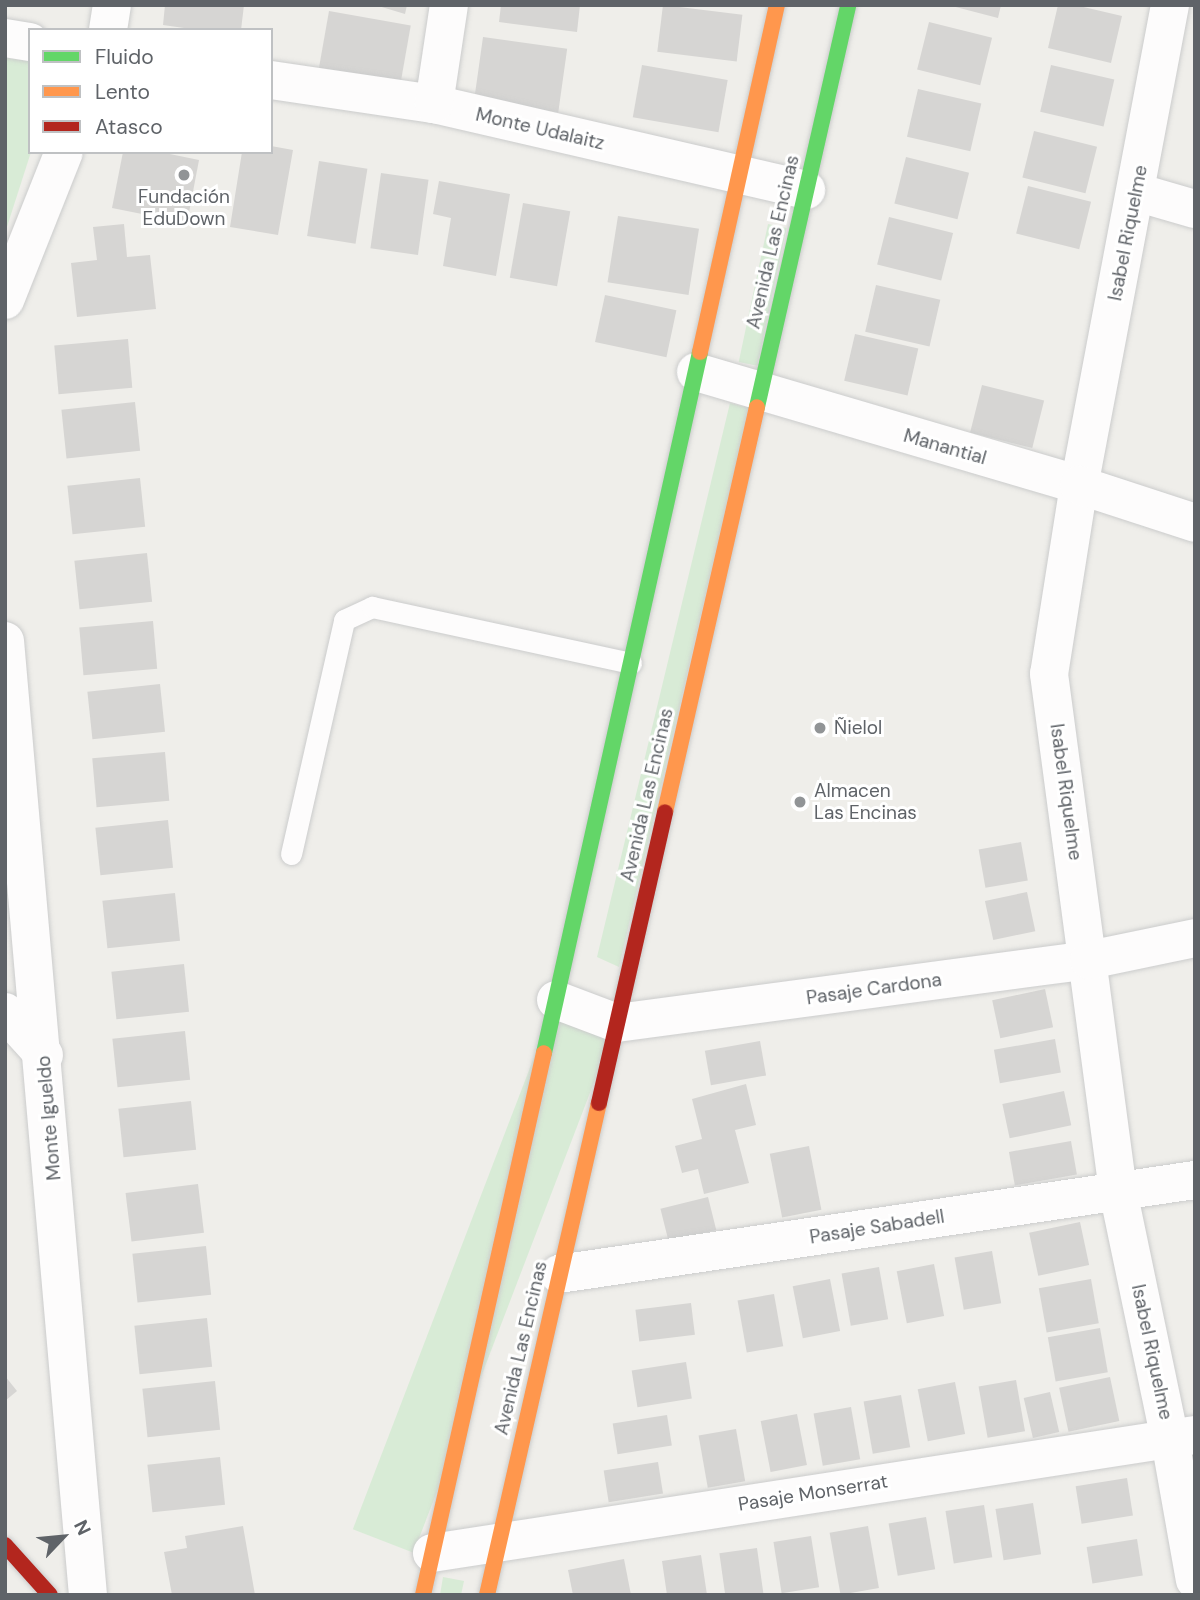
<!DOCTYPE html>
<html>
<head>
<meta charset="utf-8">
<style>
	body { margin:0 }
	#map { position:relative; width:1200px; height:1600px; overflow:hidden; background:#efeeea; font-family:"DM Sans",sans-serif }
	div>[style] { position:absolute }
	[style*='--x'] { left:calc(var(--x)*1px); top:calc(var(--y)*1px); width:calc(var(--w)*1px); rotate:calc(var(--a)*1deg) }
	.green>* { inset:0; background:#d8ebd6; transform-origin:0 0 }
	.building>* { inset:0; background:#d6d5d3; transform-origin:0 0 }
	.roads { filter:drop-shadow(0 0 2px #cbcccc) drop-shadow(0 0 2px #cbcccc) }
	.lane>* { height:21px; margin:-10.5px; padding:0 10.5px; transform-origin:10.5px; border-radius:10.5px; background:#fdfcfc }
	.street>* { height:38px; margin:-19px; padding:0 19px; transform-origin:19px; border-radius:19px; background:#fdfcfc }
	.fast>* { height:16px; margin:-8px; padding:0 8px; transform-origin:8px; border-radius:8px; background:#63d668 }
	.slow>* { height:16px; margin:-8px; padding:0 8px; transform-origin:8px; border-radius:8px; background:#ff974d }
	.jam>* { height:16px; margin:-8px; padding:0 8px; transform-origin:8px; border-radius:8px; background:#b3261e }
	.dots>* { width:19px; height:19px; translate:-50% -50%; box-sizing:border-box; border:4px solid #fff; border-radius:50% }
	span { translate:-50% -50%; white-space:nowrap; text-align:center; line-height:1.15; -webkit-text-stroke:6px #fff; paint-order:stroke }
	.street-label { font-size:19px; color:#5f6368 }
	.poi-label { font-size:19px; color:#5f6368 }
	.left { translate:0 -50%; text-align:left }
	.frame { position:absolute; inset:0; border:7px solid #5f6368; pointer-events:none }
	.legend { position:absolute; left:28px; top:28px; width:245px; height:126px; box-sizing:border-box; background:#fff; border:2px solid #bfc1c3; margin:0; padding:9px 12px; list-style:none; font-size:21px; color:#5f6368 }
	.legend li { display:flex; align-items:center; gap:14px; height:35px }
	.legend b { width:35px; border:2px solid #bfc1c3 }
	.north { position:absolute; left:28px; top:1502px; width:70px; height:70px; -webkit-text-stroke:5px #fff; paint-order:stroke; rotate:64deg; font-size:19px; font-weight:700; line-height:28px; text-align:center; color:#5f6368 }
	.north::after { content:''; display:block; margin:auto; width:24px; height:32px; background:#5f6368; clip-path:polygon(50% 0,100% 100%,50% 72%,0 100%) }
</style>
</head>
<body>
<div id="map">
	<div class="green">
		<i style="clip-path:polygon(5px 58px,30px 61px,31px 152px,5px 233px)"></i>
		<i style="left:768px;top:224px;width:19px;height:141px;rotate:12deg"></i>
		<i style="clip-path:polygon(730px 403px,749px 408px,619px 967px,597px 957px)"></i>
		<i style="left:556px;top:1000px;width:65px;height:567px;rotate:21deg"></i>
		<i style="clip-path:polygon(443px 1577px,464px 1581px,461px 1595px,440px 1595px)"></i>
	</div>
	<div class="building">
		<i style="clip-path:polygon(165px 5px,244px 5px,241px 30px,198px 30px,163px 25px)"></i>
		<i style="clip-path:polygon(375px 5px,407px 5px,405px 14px)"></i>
		<i style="clip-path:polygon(501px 5px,580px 5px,577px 32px,499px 22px)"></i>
		<i style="left:663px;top:5px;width:80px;height:47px;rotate:7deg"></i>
		<i style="clip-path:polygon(948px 5px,1001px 5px,998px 18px)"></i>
		<i style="clip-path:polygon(1058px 5px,1075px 5px,1122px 16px,1111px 63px,1048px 48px)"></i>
		<i style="left:329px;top:11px;width:83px;height:60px;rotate:10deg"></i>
		<i style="left:929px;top:22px;width:65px;height:49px;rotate:14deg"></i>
		<i style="left:483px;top:37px;width:85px;height:64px;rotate:8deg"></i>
		<i style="left:642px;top:65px;width:87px;height:53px;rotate:10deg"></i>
		<i style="left:1051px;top:65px;width:65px;height:48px;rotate:13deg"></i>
		<i style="left:918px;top:89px;width:65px;height:49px;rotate:13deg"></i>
		<i style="left:1034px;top:131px;width:65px;height:48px;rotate:14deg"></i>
		<i style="clip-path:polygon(271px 146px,293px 150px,278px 235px,230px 227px,242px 152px,271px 152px)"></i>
		<i style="clip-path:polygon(123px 152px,160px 152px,199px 160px,187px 223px,112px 208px)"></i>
		<i style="left:906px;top:157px;width:65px;height:48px;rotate:14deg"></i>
		<i style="left:319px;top:161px;width:49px;height:76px;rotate:9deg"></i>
		<i style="left:381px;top:173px;width:48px;height:76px;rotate:8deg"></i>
		<i style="clip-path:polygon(439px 181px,510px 194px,496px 276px,443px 266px,451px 218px,433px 214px)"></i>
		<i style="left:1028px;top:186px;width:65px;height:49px;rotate:14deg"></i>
		<i style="left:523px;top:203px;width:48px;height:76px;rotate:10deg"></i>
		<i style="left:618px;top:216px;width:82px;height:67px;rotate:9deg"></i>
		<i style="left:889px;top:217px;width:66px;height:49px;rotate:14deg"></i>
		<i style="clip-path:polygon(124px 224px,127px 257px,150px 255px,156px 309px,77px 317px,71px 263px,97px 260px,93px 227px)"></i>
		<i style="left:876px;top:285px;width:66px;height:48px;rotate:13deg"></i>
		<i style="left:605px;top:295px;width:73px;height:48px;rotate:12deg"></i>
		<i style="left:855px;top:334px;width:65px;height:48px;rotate:13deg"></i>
		<i style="left:128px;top:339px;width:49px;height:74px;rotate:85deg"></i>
		<i style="left:982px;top:385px;width:64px;height:49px;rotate:14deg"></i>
		<i style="left:135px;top:402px;width:49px;height:74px;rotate:84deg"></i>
		<i style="left:140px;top:478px;width:49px;height:73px;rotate:84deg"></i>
		<i style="left:147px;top:553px;width:49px;height:73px;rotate:84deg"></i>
		<i style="left:153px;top:621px;width:48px;height:74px;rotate:85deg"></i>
		<i style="left:160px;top:684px;width:48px;height:73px;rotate:84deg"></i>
		<i style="left:165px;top:752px;width:49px;height:73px;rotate:85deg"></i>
		<i style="left:168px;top:820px;width:48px;height:73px;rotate:84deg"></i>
		<i style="left:1021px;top:842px;width:39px;height:43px;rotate:80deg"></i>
		<i style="left:1027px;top:892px;width:40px;height:43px;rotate:78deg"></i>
		<i style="left:175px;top:893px;width:48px;height:73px;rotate:84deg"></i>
		<i style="left:184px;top:964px;width:48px;height:73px;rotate:84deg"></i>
		<i style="left:1045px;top:989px;width:39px;height:54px;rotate:78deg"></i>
		<i style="left:185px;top:1031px;width:49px;height:73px;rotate:84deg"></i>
		<i style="left:1055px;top:1039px;width:34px;height:62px;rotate:80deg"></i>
		<i style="left:760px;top:1041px;width:35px;height:56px;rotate:80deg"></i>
		<i style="clip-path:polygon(746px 1084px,756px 1125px,735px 1130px,749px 1183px,704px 1194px,698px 1169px,682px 1173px,675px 1146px,702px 1139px,692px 1099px)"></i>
		<i style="left:1064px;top:1091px;width:35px;height:63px;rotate:78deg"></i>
		<i style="left:191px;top:1101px;width:49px;height:73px;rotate:84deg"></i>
		<i style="left:1071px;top:1141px;width:34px;height:63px;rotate:80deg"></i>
		<i style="left:809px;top:1146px;width:65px;height:40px;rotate:79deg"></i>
		<i style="left:198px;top:1184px;width:49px;height:73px;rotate:83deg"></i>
		<i style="left:708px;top:1197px;width:34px;height:49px;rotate:76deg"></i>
		<i style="left:1080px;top:1222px;width:44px;height:52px;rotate:78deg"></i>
		<i style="left:206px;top:1246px;width:49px;height:74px;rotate:84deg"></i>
		<i style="left:992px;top:1251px;width:53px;height:38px;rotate:80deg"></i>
		<i style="left:934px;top:1264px;width:53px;height:38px;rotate:79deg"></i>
		<i style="left:879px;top:1267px;width:53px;height:38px;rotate:80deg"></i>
		<i style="left:830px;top:1279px;width:53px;height:38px;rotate:79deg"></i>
		<i style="left:1091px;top:1279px;width:45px;height:53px;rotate:80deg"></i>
		<i style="left:774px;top:1294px;width:53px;height:37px;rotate:80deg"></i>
		<i style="left:691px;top:1303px;width:32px;height:56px;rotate:83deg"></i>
		<i style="left:207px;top:1318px;width:49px;height:73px;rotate:84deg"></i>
		<i style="left:1100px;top:1328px;width:45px;height:53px;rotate:80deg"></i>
		<i style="left:686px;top:1362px;width:37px;height:55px;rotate:81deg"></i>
		<i style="clip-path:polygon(5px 1376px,17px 1391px,5px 1401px)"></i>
		<i style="left:1110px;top:1377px;width:45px;height:52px;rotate:78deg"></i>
		<i style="left:1016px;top:1380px;width:52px;height:38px;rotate:80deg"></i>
		<i style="left:215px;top:1381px;width:49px;height:73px;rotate:84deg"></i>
		<i style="left:955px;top:1382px;width:53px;height:38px;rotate:79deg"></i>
		<i style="left:1050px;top:1392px;width:41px;height:27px;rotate:77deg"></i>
		<i style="left:901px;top:1395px;width:53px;height:38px;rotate:80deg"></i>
		<i style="left:851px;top:1407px;width:53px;height:38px;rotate:80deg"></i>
		<i style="left:797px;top:1414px;width:52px;height:37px;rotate:79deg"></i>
		<i style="left:667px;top:1415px;width:31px;height:55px;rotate:81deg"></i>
		<i style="left:736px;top:1429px;width:53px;height:38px;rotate:80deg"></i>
		<i style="left:220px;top:1457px;width:48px;height:73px;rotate:84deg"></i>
		<i style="left:658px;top:1462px;width:32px;height:55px;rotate:81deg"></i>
		<i style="left:1127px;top:1478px;width:38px;height:52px;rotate:81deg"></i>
		<i style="left:1033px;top:1503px;width:52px;height:38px;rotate:81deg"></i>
		<i style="left:984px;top:1505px;width:53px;height:39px;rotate:81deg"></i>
		<i style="left:926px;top:1517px;width:53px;height:38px;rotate:80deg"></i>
		<i style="clip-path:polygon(243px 1526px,255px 1595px,172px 1595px,164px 1552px,187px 1548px,185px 1536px)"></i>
		<i style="left:868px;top:1526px;width:63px;height:39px;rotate:80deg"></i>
		<i style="left:811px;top:1536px;width:52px;height:38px;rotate:81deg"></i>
		<i style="left:1137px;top:1539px;width:37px;height:51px;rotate:81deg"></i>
		<i style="left:757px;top:1548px;width:48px;height:38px;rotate:82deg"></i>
		<i style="clip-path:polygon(701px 1555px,707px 1595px,667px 1595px,662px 1561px)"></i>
		<i style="clip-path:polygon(624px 1559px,631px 1595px,573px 1595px,568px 1570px)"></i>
	</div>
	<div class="roads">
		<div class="lane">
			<i style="--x:291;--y:854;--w:240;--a:-77.2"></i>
			<i style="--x:344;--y:620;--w:31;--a:-25"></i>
			<i style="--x:372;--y:607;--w:265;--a:12.2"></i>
		</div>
		<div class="street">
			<i style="--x:1170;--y:5;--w:489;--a:100.7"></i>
			<i style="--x:1079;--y:485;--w:191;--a:99"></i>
			<i style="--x:1049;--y:674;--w:522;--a:82.4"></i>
			<i style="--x:1118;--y:1191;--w:254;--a:78.2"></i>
			<i style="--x:1170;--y:1440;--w:142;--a:79.9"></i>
			<i style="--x:108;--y:30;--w:25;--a:-81"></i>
			<i style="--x:5;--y:38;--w:25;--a:9"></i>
			<i style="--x:271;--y:80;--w:165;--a:8.4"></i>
			<i style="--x:434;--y:104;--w:382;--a:13"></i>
			<i style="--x:434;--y:104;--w:100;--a:-81.4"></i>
			<i style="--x:1136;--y:192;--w:61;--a:16.1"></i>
			<i style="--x:5;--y:300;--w:159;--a:-68.3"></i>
			<i style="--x:696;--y:372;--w:399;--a:16.4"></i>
			<i style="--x:1079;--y:485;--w:122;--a:18.1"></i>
			<i style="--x:5;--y:641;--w:958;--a:85.03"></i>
			<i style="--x:556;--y:1000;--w:65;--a:20.7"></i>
			<i style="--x:617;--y:1023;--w:476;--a:-7.6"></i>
			<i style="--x:1089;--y:960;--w:108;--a:-11.7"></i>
			<i style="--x:5;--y:1012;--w:58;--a:47.8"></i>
			<i style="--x:559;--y:1274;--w:643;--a:-8.41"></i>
			<i style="--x:432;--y:1553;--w:772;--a:-8.79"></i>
		</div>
		<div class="fast">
			<i style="--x:757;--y:407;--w:412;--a:-77.2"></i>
			<i style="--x:544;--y:1053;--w:718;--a:-77.45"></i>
		</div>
		<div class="slow">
			<i style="--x:700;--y:352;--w:355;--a:-77.5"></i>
			<i style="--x:665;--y:812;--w:415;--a:-77.2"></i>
			<i style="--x:423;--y:1595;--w:555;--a:-77.42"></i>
			<i style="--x:487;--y:1595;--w:505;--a:-77.18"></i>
		</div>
		<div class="jam">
			<i style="--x:599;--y:1103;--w:298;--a:-77.2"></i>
			<i style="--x:5;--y:1545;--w:67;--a:48"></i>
		</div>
	</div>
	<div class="dots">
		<i style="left:184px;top:175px;background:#919496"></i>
		<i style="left:820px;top:728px;background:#919496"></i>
		<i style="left:800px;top:802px;background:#919496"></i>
	</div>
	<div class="street-label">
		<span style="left:540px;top:129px;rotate:13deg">Monte Udalaitz</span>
		<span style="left:1128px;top:233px;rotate:-79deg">Isabel Riquelme</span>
		<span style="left:773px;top:242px;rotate:-77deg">Avenida Las Encinas</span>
		<span style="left:945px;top:447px;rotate:16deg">Manantial</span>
		<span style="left:1066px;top:792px;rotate:82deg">Isabel Riquelme</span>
		<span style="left:647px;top:795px;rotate:-77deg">Avenida Las Encinas</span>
		<span style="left:874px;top:989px;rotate:-8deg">Pasaje Cardona</span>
		<span style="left:49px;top:1118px;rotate:-95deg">Monte Igueldo</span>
		<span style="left:877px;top:1227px;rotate:-9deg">Pasaje Sabadell</span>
		<span style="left:521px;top:1348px;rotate:-77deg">Avenida Las Encinas</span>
		<span style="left:1152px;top:1352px;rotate:78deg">Isabel Riquelme</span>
		<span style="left:813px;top:1493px;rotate:-9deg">Pasaje Monserrat</span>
	</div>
	<div class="poi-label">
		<span style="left:184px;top:208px">Fundación<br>EduDown</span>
		<span class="left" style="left:834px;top:728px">Ñielol</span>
		<span class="left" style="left:814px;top:802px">Almacen<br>Las Encinas</span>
	</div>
	<div class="frame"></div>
	<ul class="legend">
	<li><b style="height:9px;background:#63d668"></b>Fluido</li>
	<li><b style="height:9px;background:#ff974d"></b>Lento</li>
	<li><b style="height:9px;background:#b3261e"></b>Atasco</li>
	</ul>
	<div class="north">N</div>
</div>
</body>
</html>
